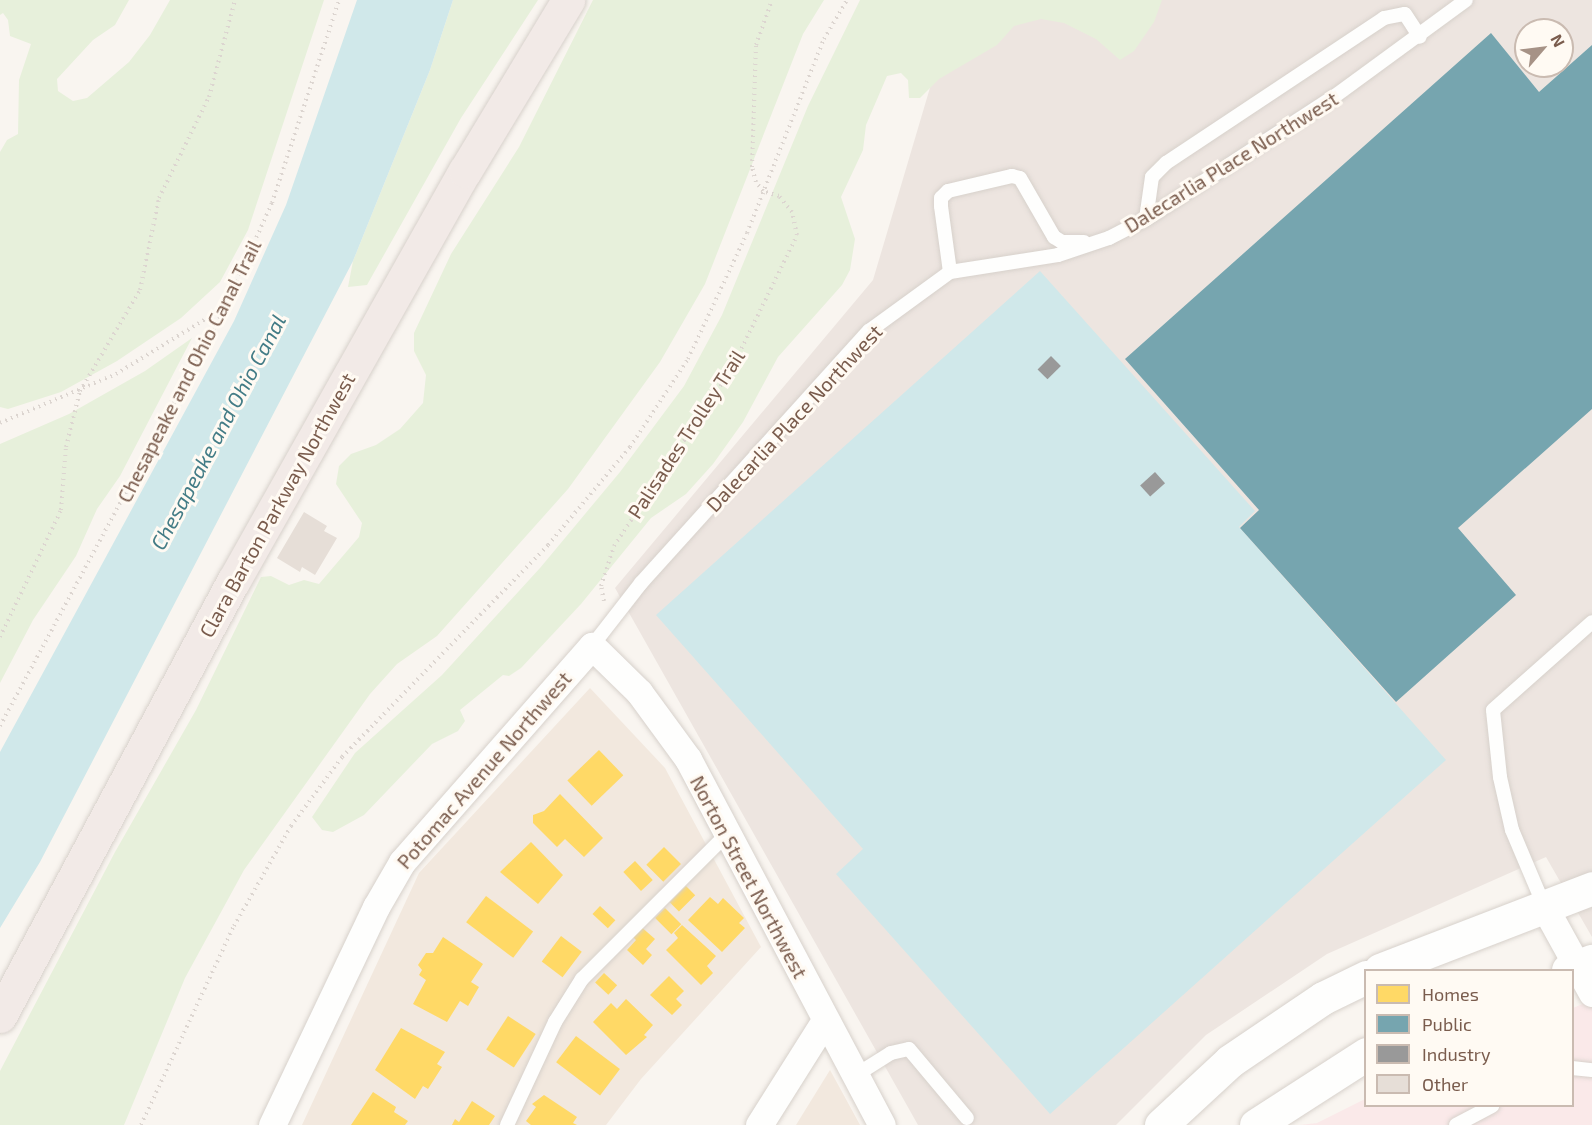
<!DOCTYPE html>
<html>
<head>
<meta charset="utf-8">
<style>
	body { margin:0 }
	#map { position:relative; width:1592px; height:1125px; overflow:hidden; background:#f9f5f0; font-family:"Exo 2",sans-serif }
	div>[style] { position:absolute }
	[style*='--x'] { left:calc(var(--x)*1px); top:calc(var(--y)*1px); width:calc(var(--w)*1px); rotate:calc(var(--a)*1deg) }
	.residential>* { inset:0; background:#f2e8de }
	.industrial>* { inset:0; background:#ede5e0 }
	.medical>* { inset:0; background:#fae9e9 }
	.green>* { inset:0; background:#e7f0db }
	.water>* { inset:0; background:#d0e8ea }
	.homes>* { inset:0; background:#ffd966; transform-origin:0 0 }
	.public>* { inset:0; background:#76a5af }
	.industry>* { inset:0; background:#999; transform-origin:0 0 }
	.building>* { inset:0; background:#e6ded7 }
	.path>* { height:4px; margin-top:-2px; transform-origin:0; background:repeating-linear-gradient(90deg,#dcd5d0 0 1.5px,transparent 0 6px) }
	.roads { filter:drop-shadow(0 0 2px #d7d1cb) drop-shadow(0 0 2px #d7d1cb) }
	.lane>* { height:14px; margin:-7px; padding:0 7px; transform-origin:7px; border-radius:7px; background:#fefefd }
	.street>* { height:27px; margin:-13.5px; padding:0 13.5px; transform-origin:13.5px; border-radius:13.5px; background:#fefefd }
	.secondary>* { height:33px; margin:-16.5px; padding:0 16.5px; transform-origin:16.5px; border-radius:16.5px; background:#fefefd }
	.highway>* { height:33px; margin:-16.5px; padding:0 16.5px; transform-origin:16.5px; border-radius:16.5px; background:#f2eae7 }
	span { translate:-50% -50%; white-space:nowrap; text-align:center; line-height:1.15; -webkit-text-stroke:6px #fffaf3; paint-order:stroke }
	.street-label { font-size:20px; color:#7a5c4d }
	.water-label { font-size:21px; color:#437c86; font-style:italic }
	.legend { position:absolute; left:1364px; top:969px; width:210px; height:138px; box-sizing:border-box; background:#fffaf3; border:2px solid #cabbb1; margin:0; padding:8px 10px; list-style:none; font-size:18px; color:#7a5c4d }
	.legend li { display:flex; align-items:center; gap:12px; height:30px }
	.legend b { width:30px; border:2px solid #cabbb1 }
	.north { position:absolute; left:1514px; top:18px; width:60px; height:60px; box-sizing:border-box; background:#fffaf3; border:2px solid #cabbb1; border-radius:50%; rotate:62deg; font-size:16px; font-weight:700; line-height:24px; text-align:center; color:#7a5c4d }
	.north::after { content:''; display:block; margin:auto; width:21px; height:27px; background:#a69286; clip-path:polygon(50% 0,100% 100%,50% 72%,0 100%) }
</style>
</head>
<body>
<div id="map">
	<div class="residential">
		<i style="clip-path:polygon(590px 688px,665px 768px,761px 947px,641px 1079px,606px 1125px,302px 1125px,419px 873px)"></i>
		<i style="clip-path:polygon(830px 1070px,860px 1125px,796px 1125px)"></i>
	</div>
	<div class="industrial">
		<i style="clip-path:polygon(evenodd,956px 0,1592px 0,1592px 937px,1546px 857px,1327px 954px,1206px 1035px,1116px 1125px,918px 1125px,615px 588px,873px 280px,956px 0,1526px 30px,1562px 30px,1562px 66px,1526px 66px,1526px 30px)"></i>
	</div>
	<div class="medical">
		<i style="clip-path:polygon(1592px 1000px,1592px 1125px,1300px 1125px,1317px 1123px,1365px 1099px,1366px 1106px,1572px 1106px,1573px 1008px)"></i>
	</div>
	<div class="green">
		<i style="clip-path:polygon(0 0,129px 0,115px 25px,93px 40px,57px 79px,58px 91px,73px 101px,87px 98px,129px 62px,150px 35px,170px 0,324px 0,248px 230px,220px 282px,181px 318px,117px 361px,61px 392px,8px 409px,0 407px,0 152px,7px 140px,18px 134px,19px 80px,31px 44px,10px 36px,8px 20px,3px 13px,0 15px)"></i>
		<i style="clip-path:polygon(453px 0,538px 0,461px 118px,367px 285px,348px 287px,353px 261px,430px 70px)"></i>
		<i style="clip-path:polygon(593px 0,824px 0,803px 34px,705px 284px,660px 362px,568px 489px,437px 636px,397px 664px,370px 694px,244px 870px,185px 978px,124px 1125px,0 1125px,0 1071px,115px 852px,196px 710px,261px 577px,271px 576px,289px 585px,304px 580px,319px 584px,359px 537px,362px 523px,336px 484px,339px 466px,351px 454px,376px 445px,400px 429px,423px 403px,426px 375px,414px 351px,414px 333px,451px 254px,519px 147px)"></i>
		<i style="clip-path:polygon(860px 0,1162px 0,1154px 22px,1134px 51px,1120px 60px,1096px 39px,1064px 23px,1041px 19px,1014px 26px,997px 45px,939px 79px,920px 98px,909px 98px,908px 80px,901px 73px,887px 76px,866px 125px,863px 150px,841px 197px,855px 239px,850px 270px,842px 285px,778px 357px,743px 422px,713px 464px,686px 494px,651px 518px,581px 604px,521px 668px,509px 676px,503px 675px,460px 710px,465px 721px,458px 731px,432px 744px,364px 815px,333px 832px,322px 830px,312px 817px,355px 753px,442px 675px,540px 568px,620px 472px,684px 386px,722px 315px,808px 106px)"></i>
		<i style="clip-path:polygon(192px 338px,120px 476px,97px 509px,76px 556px,33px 620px,0 683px,0 444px,69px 414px,145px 371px)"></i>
	</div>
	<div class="water">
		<i style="clip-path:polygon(357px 0,453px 0,430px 70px,353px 261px,40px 862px,0 928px,0 752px,234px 321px,286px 205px)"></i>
		<i style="clip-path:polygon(1040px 271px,1255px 511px,1239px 527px,1446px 760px,1050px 1114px,836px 874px,863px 849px,656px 615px)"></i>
	</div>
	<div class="homes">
		<i style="left:599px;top:750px;width:35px;height:44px;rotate:46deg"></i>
		<i style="clip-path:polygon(560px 794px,603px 838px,584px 857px,565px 839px,557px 847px,533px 823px,533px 815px,544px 811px)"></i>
		<i style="clip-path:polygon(531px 842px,563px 875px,538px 904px,500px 872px)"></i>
		<i style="left:664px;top:847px;width:24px;height:25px;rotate:45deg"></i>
		<i style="left:635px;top:861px;width:26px;height:16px;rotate:47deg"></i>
		<i style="left:686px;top:886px;width:13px;height:23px;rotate:45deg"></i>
		<i style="left:486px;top:896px;width:59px;height:33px;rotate:37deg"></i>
		<i style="clip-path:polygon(710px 897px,718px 904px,723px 898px,744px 918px,739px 923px,745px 928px,722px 952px,688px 920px)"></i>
		<i style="left:600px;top:906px;width:21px;height:11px;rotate:43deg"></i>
		<i style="left:665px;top:908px;width:23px;height:14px;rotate:45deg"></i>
		<i style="clip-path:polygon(639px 925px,655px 939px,646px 949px,652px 955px,643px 965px,627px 950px,636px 940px,630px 934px)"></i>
		<i style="clip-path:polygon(682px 925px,716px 956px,707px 966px,713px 973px,701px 985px,666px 950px,678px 938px,674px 933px)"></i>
		<i style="left:561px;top:936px;width:26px;height:32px;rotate:37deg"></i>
		<i style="clip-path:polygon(443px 937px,483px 964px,471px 982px,479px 987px,468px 1006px,460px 1001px,447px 1022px,413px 1004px,426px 980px,419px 975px,422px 970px,418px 965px,426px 953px,433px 953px)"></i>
		<i style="left:604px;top:973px;width:18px;height:13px;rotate:43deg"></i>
		<i style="clip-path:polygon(669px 976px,684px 991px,676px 999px,682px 1005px,672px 1015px,650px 995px)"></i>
		<i style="clip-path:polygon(626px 999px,653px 1025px,644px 1035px,647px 1037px,626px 1055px,593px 1022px,611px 1003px,617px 1009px)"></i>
		<i style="left:508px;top:1016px;width:33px;height:40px;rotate:33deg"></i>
		<i style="clip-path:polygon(401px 1028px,445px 1052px,437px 1064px,442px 1067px,428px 1089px,423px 1086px,415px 1099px,375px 1070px)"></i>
		<i style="left:576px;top:1036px;width:55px;height:33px;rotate:37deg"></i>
		<i style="clip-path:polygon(373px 1092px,396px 1107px,394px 1112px,408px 1121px,405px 1125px,351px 1125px)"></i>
		<i style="clip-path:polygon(544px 1095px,577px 1117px,573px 1123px,577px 1125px,531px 1125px,526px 1121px,536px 1107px,532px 1104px)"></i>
		<i style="clip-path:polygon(472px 1101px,495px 1116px,489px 1125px,452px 1125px,455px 1119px,459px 1122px)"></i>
	</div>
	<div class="public">
		<i style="clip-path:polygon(1491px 33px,1539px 92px,1592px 45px,1592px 409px,1458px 528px,1516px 595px,1396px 702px,1240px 528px,1259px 510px,1125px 359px)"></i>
	</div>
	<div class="industry">
		<i style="left:1051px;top:356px;width:14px;height:19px;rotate:45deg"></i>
		<i style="left:1155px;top:472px;width:15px;height:20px;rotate:48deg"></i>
	</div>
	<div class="building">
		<i style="clip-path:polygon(304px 512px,327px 526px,324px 531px,337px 538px,315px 575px,302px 567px,300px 572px,277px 558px)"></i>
	</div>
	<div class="path">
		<i style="--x:0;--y:423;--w:126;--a:-22.9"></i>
		<i style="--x:116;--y:374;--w:128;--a:-31.6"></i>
		<i style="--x:604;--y:601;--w:15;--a:-101"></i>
		<i style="--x:601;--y:586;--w:42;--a:-72"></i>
		<i style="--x:614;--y:546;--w:211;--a:-56.4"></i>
		<i style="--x:731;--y:370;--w:150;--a:-63.9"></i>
		<i style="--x:797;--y:235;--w:24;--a:-102"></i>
		<i style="--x:792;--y:212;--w:21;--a:-129"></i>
		<i style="--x:779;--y:196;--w:17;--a:-163"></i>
		<i style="--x:763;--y:191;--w:11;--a:-128"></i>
		<i style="--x:756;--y:182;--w:16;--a:-105"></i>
		<i style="--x:752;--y:167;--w:122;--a:-88.1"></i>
		<i style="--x:756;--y:45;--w:48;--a:-70.4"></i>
		<i style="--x:0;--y:637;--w:141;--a:-64.3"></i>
		<i style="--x:61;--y:510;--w:63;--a:-85.5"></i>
		<i style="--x:66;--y:447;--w:58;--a:-76"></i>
		<i style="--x:80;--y:391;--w:117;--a:-59.3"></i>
		<i style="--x:140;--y:290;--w:94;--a:-78.3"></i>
		<i style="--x:159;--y:198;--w:113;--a:-63.7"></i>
		<i style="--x:209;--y:97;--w:100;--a:-75"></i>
		<i style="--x:0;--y:726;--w:468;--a:-61.7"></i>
		<i style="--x:222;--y:314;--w:122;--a:-65.8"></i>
		<i style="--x:272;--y:203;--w:214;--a:-71.7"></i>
		<i style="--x:141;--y:1125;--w:220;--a:-65"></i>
		<i style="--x:234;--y:926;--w:115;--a:-60.3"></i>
		<i style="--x:291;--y:826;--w:86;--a:-53.5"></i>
		<i style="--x:342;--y:757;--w:296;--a:-45.8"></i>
		<i style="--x:548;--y:545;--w:128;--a:-50.1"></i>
		<i style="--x:630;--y:447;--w:105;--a:-56.6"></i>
		<i style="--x:688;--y:359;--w:139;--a:-64.9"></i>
		<i style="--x:747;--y:233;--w:209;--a:-68.4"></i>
		<i style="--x:824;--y:39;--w:45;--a:-59.5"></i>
	</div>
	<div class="roads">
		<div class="lane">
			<i style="--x:1146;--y:219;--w:42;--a:-81.9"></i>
			<i style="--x:1152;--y:177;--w:20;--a:-45"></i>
			<i style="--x:1166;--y:163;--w:262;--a:-33.6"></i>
			<i style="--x:1384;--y:18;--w:21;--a:-11"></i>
			<i style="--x:1405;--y:14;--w:27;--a:57"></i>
			<i style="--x:950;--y:272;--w:67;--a:-97.8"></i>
			<i style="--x:941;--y:206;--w:8;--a:-90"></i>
			<i style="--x:941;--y:198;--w:10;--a:-45"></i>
			<i style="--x:948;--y:191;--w:66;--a:-13.2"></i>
			<i style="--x:1012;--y:176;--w:8;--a:14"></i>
			<i style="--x:1020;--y:178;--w:68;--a:60"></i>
			<i style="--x:1054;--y:237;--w:9;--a:32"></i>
			<i style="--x:1062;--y:242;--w:22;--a:0"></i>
			<i style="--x:592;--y:646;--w:80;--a:-52.1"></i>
			<i style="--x:641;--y:583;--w:340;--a:-47.9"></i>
			<i style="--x:869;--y:331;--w:100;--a:-36.1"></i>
			<i style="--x:950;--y:272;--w:109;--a:-8.9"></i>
			<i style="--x:1058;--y:255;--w:54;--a:-18.4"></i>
			<i style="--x:1109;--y:238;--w:42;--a:-27.2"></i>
			<i style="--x:1146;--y:219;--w:225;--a:-33.1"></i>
			<i style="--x:1335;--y:96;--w:162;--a:-36.2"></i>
			<i style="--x:1545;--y:908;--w:85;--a:-112.9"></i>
			<i style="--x:1512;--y:830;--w:54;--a:-102.8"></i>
			<i style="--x:1500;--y:777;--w:67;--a:-96"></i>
			<i style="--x:1493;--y:710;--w:132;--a:-41.6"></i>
			<i style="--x:1572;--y:1068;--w:20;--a:6"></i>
			<i style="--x:856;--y:1075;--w:41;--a:-32.2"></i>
			<i style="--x:891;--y:1053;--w:18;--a:-13"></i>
			<i style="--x:909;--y:1049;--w:90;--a:50"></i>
			<i style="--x:507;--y:1125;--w:114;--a:-65"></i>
			<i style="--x:555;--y:1022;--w:51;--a:-57.9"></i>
			<i style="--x:582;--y:979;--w:205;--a:-45"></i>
			<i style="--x:1456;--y:1125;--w:41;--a:-27.8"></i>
		</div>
		<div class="street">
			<i style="--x:1545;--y:908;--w:97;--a:61.1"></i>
			<i style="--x:272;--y:1125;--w:242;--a:-64.5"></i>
			<i style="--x:376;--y:907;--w:52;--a:-60"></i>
			<i style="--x:402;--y:862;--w:288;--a:-48.7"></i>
			<i style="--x:592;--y:646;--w:66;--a:44.4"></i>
			<i style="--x:639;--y:692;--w:83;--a:53.8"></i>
			<i style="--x:688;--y:759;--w:414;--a:62.1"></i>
			<i style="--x:759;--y:1125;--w:124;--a:-57.8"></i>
		</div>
		<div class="secondary">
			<i style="--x:1380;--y:970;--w:227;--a:-21.1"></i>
			<i style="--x:1568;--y:970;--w:26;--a:-21"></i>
			<i style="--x:1161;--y:1125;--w:94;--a:-42.8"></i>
			<i style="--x:1230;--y:1061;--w:112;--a:-34.1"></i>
			<i style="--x:1323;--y:998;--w:48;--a:-26"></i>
			<i style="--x:1256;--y:1125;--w:131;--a:-32.8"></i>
		</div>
		<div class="highway">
			<i style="--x:0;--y:1016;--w:493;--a:-61.8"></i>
			<i style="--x:233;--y:582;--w:472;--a:-60.6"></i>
			<i style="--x:465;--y:171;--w:200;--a:-58.9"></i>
		</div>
	</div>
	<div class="street-label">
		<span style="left:1231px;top:162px;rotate:-32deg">Dalecarlia Place Northwest</span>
		<span style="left:189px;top:371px;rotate:-63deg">Chesapeake and Ohio Canal Trail</span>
		<span style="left:794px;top:418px;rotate:-47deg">Dalecarlia Place Northwest</span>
		<span style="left:686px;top:434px;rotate:-57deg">Palisades Trolley Trail</span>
		<span style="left:277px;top:505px;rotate:-61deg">Clara Barton Parkway Northwest</span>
		<span style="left:484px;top:770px;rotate:-49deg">Potomac Avenue Northwest</span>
		<span style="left:749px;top:877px;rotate:62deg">Norton Street Northwest</span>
	</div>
	<div class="water-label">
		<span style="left:218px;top:432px;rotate:-62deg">Chesapeake and Ohio Canal</span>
	</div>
	<ul class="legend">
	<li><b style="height:16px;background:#ffd966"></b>Homes</li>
	<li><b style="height:16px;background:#76a5af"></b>Public</li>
	<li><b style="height:16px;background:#999"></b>Industry</li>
	<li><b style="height:16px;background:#e6ded7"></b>Other</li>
	</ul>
	<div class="north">N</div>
</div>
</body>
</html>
